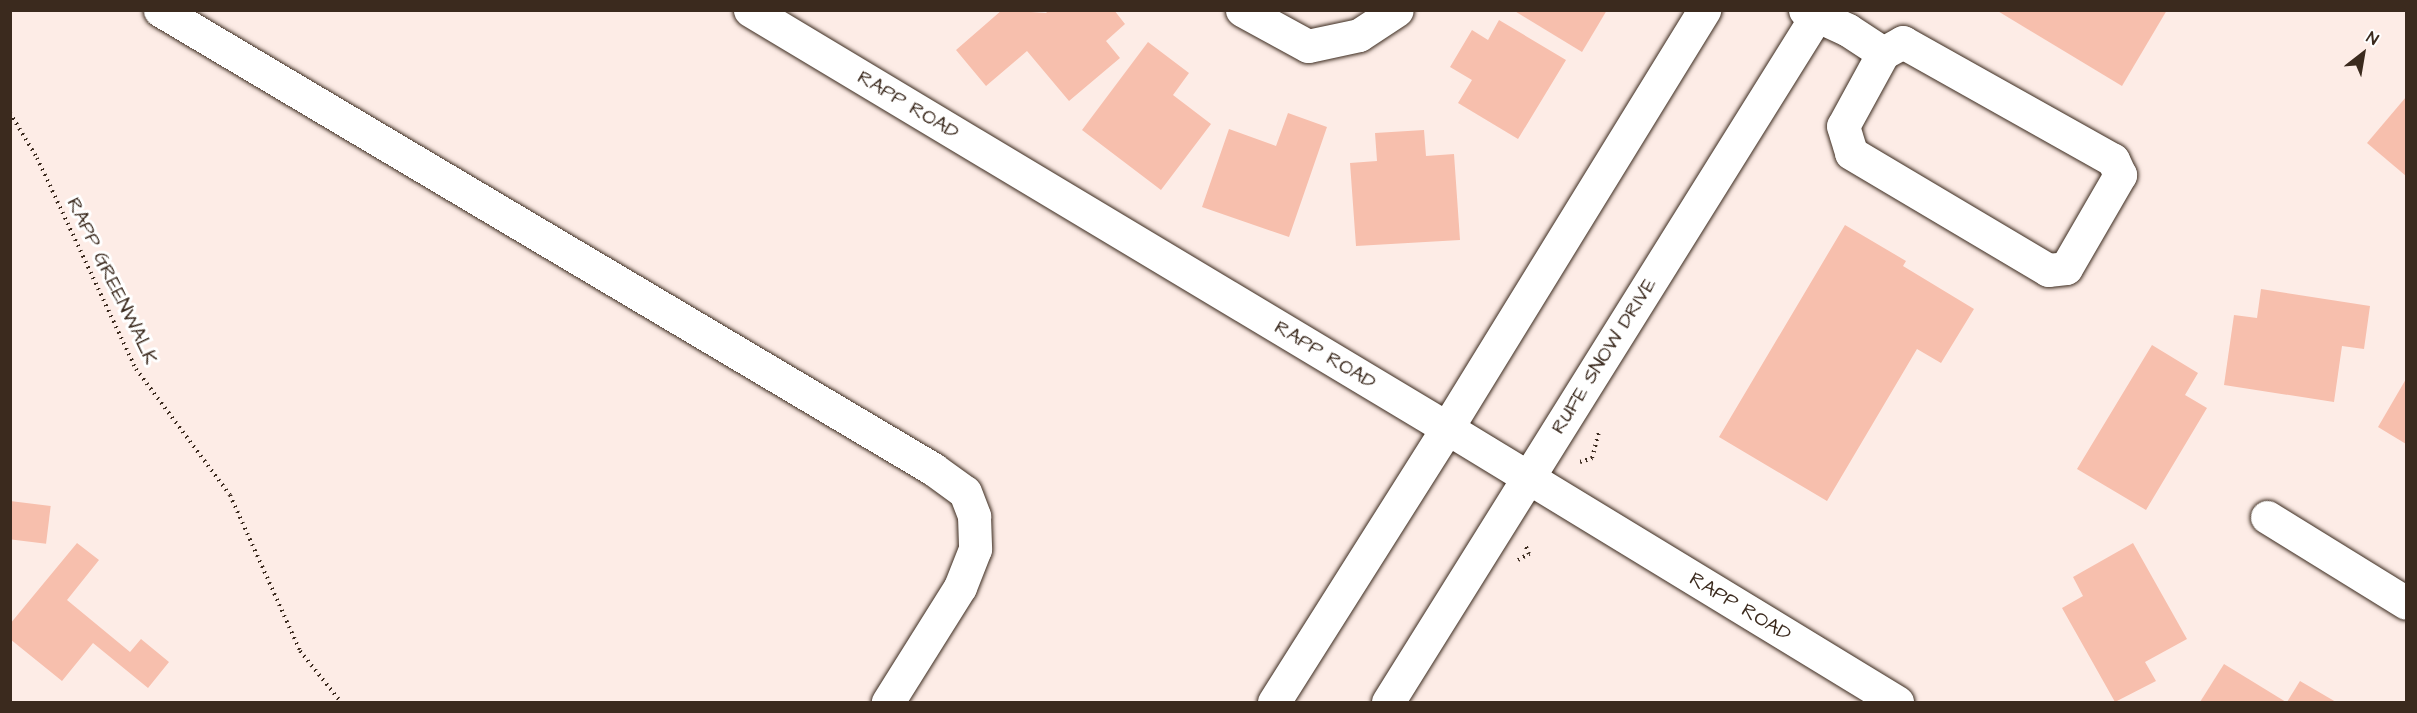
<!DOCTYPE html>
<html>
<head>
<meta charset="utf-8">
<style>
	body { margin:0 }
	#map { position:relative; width:2417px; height:713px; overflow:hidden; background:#fdece6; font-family:"Architects Daughter",sans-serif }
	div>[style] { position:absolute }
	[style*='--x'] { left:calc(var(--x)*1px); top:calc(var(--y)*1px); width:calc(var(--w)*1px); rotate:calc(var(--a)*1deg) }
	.building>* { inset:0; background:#f7bfad; transform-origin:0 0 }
	.path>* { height:4px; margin-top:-2px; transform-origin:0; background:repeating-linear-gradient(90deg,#3b2a1e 0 1.5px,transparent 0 6px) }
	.roads { filter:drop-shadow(0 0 2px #3b2a1e) drop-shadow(0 0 2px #3b2a1e) }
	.minor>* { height:33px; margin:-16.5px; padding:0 16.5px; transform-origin:16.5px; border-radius:16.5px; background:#fff }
	.major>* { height:33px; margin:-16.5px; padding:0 16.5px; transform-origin:16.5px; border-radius:16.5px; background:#fff }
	span { translate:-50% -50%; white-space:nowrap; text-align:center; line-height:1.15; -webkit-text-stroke:6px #fff; paint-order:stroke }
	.street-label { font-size:20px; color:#3b2a1e }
	.frame { position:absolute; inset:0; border:12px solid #3b2a1e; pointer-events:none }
	.north { position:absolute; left:2333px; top:24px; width:60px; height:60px; -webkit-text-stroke:4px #fff; paint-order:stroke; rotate:31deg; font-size:16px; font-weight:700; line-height:24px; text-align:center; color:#3b2a1e }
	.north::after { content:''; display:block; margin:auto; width:21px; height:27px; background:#3b2a1e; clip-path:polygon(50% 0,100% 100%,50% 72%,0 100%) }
</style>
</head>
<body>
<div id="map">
	<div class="building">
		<i style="clip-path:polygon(1002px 10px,1046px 13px,1049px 10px,1114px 10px,1125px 24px,1106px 41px,1120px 58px,1069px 101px,1027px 51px,986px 86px,956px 50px)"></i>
		<i style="clip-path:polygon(1513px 10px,1607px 10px,1582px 52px)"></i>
		<i style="clip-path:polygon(1996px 10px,2167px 10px,2122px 86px)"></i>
		<i style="clip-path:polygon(1499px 20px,1566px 60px,1518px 139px,1458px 103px,1472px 80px,1450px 67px,1472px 30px,1488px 40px)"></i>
		<i style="clip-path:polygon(1148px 42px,1189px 73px,1173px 95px,1211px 124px,1161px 190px,1082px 130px)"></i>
		<i style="clip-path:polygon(2406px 97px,2406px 176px,2367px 143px)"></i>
		<i style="clip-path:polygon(1288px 113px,1327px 127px,1289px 237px,1202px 207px,1229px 129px,1276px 146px)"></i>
		<i style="clip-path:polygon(1424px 130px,1426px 156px,1454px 154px,1460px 240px,1356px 246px,1350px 163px,1377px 161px,1375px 133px)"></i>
		<i style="clip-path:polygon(1845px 225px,1906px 261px,1903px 266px,1974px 309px,1941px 363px,1917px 349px,1827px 501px,1719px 437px)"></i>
		<i style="clip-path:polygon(2261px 289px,2370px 306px,2364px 349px,2342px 346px,2334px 402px,2224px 385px,2234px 315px,2257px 318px)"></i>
		<i style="clip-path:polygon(2152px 345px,2198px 373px,2185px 395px,2207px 408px,2146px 510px,2077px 469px)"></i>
		<i style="clip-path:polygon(2406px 379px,2406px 444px,2378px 427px)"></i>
		<i style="left:10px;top:501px;width:41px;height:38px;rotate:7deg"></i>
		<i style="clip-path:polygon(77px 543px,99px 560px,67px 600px,130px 652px,141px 639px,169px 662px,148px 688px,93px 643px,62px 681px,10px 639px,10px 624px)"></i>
		<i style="clip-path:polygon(2133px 543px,2187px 639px,2145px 662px,2156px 681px,2115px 702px,2062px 608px,2083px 596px,2073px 577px)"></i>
		<i style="clip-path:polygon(2224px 664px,2286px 702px,2200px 702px)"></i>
		<i style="clip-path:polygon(2300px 681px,2336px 702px,2287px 702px)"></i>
	</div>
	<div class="path">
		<i style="--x:10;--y:113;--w:52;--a:59"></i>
		<i style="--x:37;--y:158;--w:233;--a:64.9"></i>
		<i style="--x:136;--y:369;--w:157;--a:53.3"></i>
		<i style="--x:230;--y:495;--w:171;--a:65.8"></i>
		<i style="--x:300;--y:651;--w:65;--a:51.2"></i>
		<i style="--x:1580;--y:462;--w:13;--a:-18"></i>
		<i style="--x:1592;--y:458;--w:27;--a:-75"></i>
		<i style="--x:1518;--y:560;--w:13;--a:-29"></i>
		<i style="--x:1529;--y:554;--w:8;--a:-113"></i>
	</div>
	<div class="roads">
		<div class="minor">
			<i style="--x:160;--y:10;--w:899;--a:30.7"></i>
			<i style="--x:933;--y:469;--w:39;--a:36"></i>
			<i style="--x:965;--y:492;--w:26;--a:69"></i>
			<i style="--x:974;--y:516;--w:33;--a:88"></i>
			<i style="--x:975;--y:549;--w:41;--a:111.5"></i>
			<i style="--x:960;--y:587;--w:136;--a:122.1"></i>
			<i style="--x:750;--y:10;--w:813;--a:30.95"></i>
			<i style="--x:1447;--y:428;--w:527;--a:31.34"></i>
			<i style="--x:1242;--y:10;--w:75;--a:28.6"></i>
			<i style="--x:1308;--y:46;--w:52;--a:-12.2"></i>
			<i style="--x:1359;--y:35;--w:45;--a:-33.3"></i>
			<i style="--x:1805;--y:10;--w:47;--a:24.9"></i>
			<i style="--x:1848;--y:30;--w:42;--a:33.3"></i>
			<i style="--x:1883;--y:53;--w:83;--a:118.7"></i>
			<i style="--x:1843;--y:126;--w:28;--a:73"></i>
			<i style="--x:1851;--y:153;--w:229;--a:30.7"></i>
			<i style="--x:2048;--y:270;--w:18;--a:-6"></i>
			<i style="--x:2066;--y:268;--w:108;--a:-59.9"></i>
			<i style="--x:2120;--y:175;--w:17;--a:-115"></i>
			<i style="--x:2113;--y:160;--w:241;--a:-150.7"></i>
			<i style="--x:1903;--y:42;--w:23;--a:151"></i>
			<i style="--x:2267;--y:517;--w:163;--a:31.7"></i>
		</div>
		<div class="major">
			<i style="--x:1274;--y:702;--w:324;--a:-57.7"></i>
			<i style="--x:1447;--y:428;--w:491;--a:-58.4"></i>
			<i style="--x:1388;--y:702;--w:816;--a:-58.02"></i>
		</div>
	</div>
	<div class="street-label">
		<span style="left:908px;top:105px;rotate:31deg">RAPP ROAD</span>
		<span style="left:112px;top:281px;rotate:64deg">RAPP GREENWALK</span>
		<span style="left:1325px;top:355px;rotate:31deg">RAPP ROAD</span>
		<span style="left:1604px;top:356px;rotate:-58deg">RUFE SNOW DRIVE</span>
		<span style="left:1740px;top:607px;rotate:31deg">RAPP ROAD</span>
	</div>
	<div class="frame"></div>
	<div class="north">N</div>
</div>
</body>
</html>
